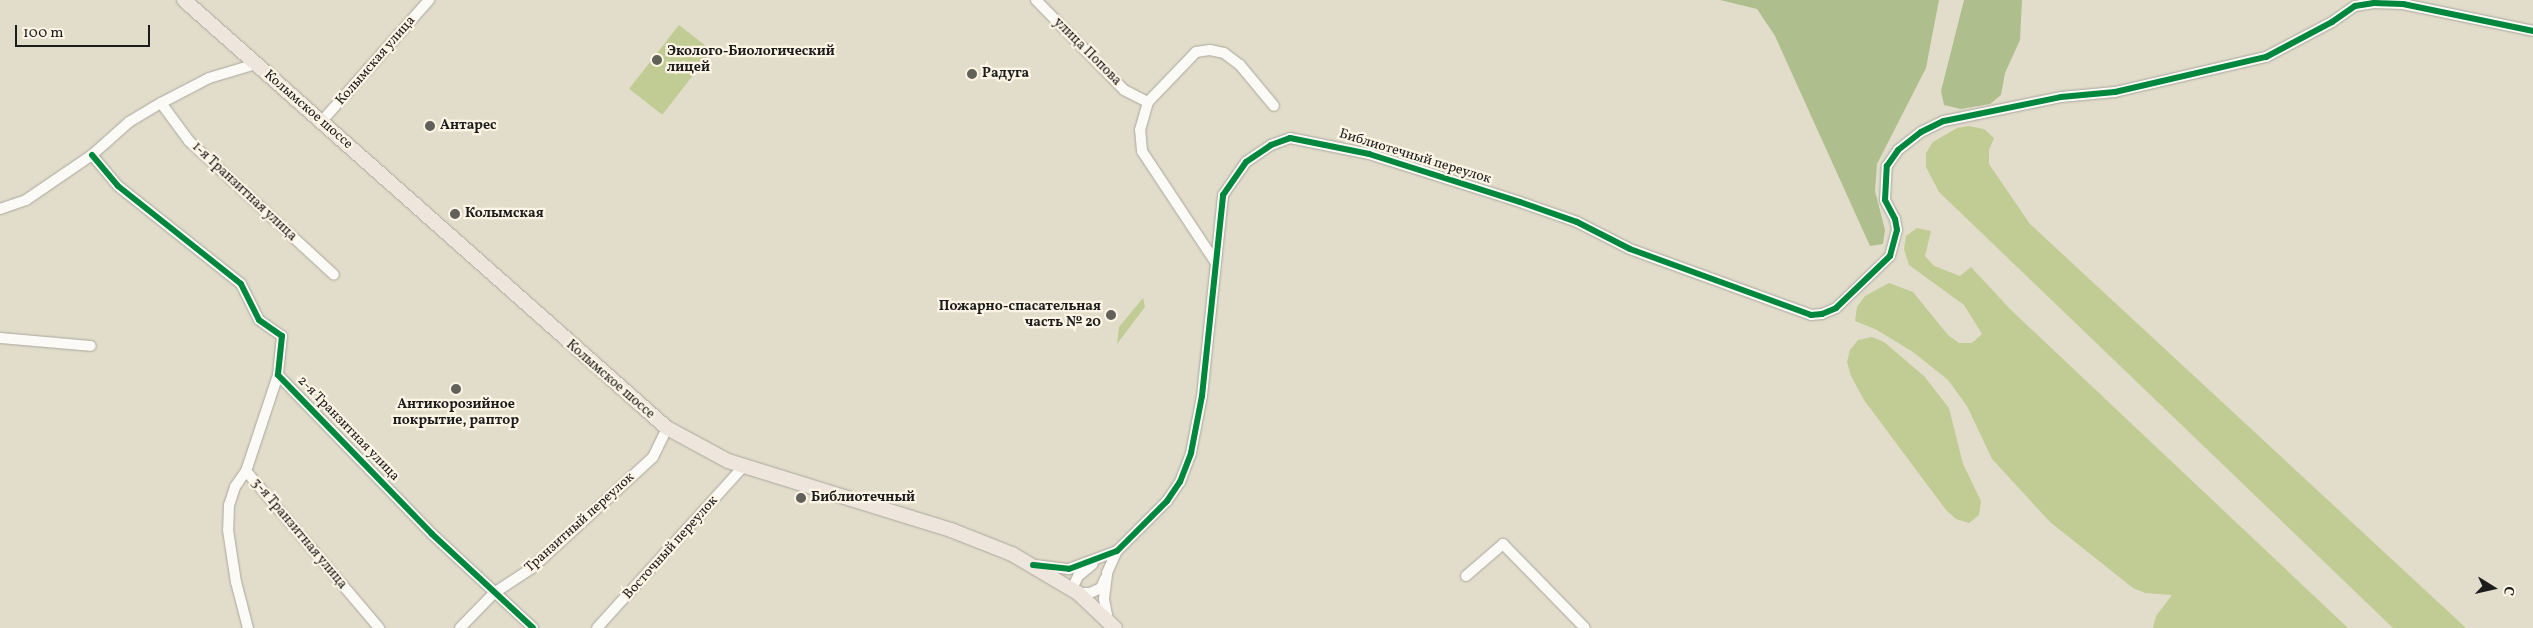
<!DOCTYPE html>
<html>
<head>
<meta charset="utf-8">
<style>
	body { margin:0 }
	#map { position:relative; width:2533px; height:628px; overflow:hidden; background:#e2ddcb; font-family:Vollkorn,serif }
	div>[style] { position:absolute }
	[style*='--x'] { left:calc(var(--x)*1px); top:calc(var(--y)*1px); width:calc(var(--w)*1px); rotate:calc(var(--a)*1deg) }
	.green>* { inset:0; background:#c0cc93; transform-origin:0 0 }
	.forest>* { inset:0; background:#aebf8d }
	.roads { filter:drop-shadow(0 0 1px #aaa79c) drop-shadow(0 0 1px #aaa79c) }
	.minor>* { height:10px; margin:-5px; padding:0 5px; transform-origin:5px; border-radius:5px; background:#fbfaf7 }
	.highway>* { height:14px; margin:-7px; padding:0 7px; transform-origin:7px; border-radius:7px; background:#eee5dd }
	.cycleway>* { height:6px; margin:-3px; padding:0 3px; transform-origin:3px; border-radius:3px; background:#00873e }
	.dots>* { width:14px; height:14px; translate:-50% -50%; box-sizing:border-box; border:2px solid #fcf5e5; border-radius:50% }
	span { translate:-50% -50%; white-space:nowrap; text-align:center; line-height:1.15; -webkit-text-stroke:4.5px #fcf5e5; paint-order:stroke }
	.poi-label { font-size:14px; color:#1c1c1c; font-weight:700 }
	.left { translate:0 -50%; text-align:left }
	.right { translate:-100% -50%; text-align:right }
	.street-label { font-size:14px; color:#1c1c1c }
	.north { position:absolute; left:2468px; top:563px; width:50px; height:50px; -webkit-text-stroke:4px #fcf5e5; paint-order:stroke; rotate:100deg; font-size:14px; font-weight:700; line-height:20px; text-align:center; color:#1c1c1c }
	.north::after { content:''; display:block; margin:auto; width:18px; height:22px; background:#1c1c1c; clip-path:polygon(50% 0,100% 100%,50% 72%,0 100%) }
	.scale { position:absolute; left:15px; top:25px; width:135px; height:22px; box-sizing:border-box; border:2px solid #1c1c1c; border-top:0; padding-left:6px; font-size:15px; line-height:18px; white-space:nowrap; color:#1c1c1c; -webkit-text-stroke:4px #fcf5e5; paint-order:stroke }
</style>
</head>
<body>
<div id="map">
	<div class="green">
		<i style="left:679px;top:25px;width:42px;height:81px;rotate:38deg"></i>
		<i style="clip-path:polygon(1969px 126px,1984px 129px,1994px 138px,1989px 150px,1989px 164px,2030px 224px,2466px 628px,2393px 628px,1939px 192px,1926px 167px,1926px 153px,1933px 142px,1957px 128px)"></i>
		<i style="clip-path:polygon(1917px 228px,1931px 231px,1925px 256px,1934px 266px,1960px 276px,1971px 267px,2010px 309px,2348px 628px,2153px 628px,2156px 616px,2172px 595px,2145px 593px,2133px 588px,2050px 522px,1992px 459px,1967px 406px,1948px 380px,1913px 352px,1877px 330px,1855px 321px,1857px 307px,1865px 296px,1889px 283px,1913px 292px,1948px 335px,1959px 343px,1972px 343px,1982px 334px,1964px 305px,1909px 265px,1904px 249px,1906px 236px)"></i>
		<i style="clip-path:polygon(1143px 298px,1145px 307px,1117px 344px,1119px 327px)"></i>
		<i style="clip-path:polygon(1872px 337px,1884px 342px,1924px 376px,1949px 408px,1963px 464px,1981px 501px,1979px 515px,1969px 523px,1956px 519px,1946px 510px,1864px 400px,1851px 376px,1847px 362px,1850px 350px,1858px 340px)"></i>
	</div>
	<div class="forest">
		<i style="clip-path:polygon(1720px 0,1939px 0,1926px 68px,1877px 164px,1875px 191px,1885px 230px,1883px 244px,1870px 246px,1775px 36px,1757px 9px)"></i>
		<i style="clip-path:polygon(1964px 0,2022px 0,2020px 40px,2005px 73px,2001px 95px,1990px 104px,1961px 109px,1944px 105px,1941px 91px)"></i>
	</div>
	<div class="roads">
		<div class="minor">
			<i style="--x:1036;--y:0;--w:126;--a:45.6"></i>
			<i style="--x:1124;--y:90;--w:27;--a:27"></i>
			<i style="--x:161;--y:103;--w:47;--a:53.6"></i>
			<i style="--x:189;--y:141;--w:197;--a:42.7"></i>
			<i style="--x:322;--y:121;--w:162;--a:-48.5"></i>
			<i style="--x:92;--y:155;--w:40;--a:50"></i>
			<i style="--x:118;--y:186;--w:157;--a:38.5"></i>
			<i style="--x:241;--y:284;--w:40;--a:63.4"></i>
			<i style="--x:259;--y:320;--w:28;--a:35"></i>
			<i style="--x:282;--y:336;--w:39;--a:96"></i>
			<i style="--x:278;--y:375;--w:221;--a:45.9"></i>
			<i style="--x:432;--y:534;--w:138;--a:42.9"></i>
			<i style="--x:0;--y:209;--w:28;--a:-19"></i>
			<i style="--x:26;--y:200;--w:80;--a:-34.3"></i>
			<i style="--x:92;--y:155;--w:50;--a:-41.7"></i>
			<i style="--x:129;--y:122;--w:37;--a:-31"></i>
			<i style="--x:161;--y:103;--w:54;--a:-27.5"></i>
			<i style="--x:209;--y:78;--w:49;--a:-16.6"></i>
			<i style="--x:1216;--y:263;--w:134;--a:-123.5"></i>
			<i style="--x:1142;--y:151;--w:21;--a:-95"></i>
			<i style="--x:1140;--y:130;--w:29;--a:-74"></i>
			<i style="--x:1148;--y:102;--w:69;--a:-46.2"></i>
			<i style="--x:1196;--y:52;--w:14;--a:-8"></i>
			<i style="--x:1210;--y:50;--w:14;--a:12"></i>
			<i style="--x:1224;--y:53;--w:20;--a:37"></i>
			<i style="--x:1240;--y:65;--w:53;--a:50.3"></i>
			<i style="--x:0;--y:338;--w:91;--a:5"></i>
			<i style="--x:278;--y:375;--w:101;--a:108.4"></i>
			<i style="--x:246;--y:471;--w:206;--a:49.7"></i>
			<i style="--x:246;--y:471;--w:19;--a:125"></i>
			<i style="--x:235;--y:487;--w:19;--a:108"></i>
			<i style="--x:229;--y:505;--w:25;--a:92"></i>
			<i style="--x:228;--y:530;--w:53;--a:81.3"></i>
			<i style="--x:236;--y:582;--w:48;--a:75.4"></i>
			<i style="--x:1035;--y:565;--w:34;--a:7"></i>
			<i style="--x:1069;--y:569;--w:51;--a:-20.6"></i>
			<i style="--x:1117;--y:551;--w:71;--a:-45"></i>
			<i style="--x:1167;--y:501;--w:23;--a:-56"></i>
			<i style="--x:1180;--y:482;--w:31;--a:-69"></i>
			<i style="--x:1191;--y:453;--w:58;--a:-79.1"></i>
			<i style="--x:1202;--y:396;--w:202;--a:-84"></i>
			<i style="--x:1223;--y:195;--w:40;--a:-55.1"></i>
			<i style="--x:1246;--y:162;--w:30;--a:-34"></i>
			<i style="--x:1271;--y:145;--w:20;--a:-20"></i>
			<i style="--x:1290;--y:138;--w:81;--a:11.4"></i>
			<i style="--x:1369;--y:154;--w:158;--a:17.6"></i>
			<i style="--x:1520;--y:202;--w:60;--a:19.3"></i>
			<i style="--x:1577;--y:222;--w:59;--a:27"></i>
			<i style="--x:1630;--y:249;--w:193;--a:20"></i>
			<i style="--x:1811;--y:315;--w:11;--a:-5"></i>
			<i style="--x:1822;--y:314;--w:15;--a:-23"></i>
			<i style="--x:1836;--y:308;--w:75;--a:-43.9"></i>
			<i style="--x:1890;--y:256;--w:27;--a:-75"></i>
			<i style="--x:1897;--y:230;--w:11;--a:-100"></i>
			<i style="--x:1895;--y:219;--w:21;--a:-118"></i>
			<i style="--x:1885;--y:200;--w:34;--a:-87"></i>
			<i style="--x:1887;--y:166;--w:19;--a:-55"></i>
			<i style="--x:1898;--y:150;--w:29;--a:-38"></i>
			<i style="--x:1921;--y:132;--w:25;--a:-26"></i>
			<i style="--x:1944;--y:121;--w:119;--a:-11.6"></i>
			<i style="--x:2061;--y:97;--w:54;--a:-5.3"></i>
			<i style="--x:2115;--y:92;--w:155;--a:-13.1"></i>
			<i style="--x:2266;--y:57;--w:75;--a:-27.9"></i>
			<i style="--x:2332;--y:22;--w:28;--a:-35"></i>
			<i style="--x:2355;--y:6;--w:19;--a:-9"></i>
			<i style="--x:2374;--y:3;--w:29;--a:2"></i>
			<i style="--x:2403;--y:4;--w:133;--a:11.7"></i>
			<i style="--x:1466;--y:576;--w:49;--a:-40.9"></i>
			<i style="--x:1503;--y:544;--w:117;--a:45.7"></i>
			<i style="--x:1072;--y:589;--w:14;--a:-65"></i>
			<i style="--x:1078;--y:576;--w:19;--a:-39"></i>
			<i style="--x:1078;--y:593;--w:12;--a:0"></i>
			<i style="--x:1090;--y:593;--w:12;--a:-24"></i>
			<i style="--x:1101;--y:588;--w:10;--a:-66"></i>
			<i style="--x:1108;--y:620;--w:21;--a:-101"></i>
			<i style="--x:1104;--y:599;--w:26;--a:-83"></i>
			<i style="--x:1107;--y:573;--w:24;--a:-66"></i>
			<i style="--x:460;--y:628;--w:49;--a:-45.8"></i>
			<i style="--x:494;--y:593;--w:45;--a:-33.3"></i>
			<i style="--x:532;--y:568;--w:164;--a:-42.5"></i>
			<i style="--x:653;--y:457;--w:32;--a:-64"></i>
			<i style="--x:597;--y:628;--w:219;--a:-47.8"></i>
		</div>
		<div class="highway">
			<i style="--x:184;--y:0;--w:645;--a:41.55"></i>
			<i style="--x:667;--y:428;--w:69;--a:28.4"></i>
			<i style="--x:728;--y:461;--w:233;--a:17.2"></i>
			<i style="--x:951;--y:530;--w:66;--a:21.5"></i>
			<i style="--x:1012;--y:554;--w:77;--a:30.6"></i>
			<i style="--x:1078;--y:593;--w:51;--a:43.4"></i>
		</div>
	</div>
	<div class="cycleway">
		<i style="--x:92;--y:155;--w:40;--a:50"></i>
		<i style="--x:118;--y:186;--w:157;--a:38.5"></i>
		<i style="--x:241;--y:284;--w:40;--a:63.4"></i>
		<i style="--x:259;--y:320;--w:28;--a:35"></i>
		<i style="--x:282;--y:336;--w:39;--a:96"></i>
		<i style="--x:278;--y:375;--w:221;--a:45.9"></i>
		<i style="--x:432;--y:534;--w:138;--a:42.9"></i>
		<i style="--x:1033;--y:565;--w:36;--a:6"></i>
		<i style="--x:1069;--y:569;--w:51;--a:-20.6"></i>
		<i style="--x:1117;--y:551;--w:71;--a:-45"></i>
		<i style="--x:1167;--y:501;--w:23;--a:-56"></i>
		<i style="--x:1180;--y:482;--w:31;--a:-69"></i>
		<i style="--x:1191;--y:453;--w:58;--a:-79.1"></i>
		<i style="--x:1202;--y:396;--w:202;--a:-84"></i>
		<i style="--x:1223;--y:195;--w:40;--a:-55.1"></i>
		<i style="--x:1246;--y:162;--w:30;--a:-34"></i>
		<i style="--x:1271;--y:145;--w:20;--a:-20"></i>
		<i style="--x:1290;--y:138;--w:81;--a:11.4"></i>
		<i style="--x:1369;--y:154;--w:158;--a:17.6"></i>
		<i style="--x:1520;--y:202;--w:60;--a:19.3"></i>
		<i style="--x:1577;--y:222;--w:59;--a:27"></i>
		<i style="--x:1630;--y:249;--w:193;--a:20"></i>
		<i style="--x:1811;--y:315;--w:11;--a:-5"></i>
		<i style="--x:1822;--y:314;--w:15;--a:-23"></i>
		<i style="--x:1836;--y:308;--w:75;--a:-43.9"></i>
		<i style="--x:1890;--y:256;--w:27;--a:-75"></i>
		<i style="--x:1897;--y:230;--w:11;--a:-100"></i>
		<i style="--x:1895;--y:219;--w:21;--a:-118"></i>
		<i style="--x:1885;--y:200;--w:34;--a:-87"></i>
		<i style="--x:1887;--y:166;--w:19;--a:-55"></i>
		<i style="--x:1898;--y:150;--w:29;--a:-38"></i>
		<i style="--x:1921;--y:132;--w:25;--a:-26"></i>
		<i style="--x:1944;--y:121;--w:119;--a:-11.6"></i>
		<i style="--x:2061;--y:97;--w:54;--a:-5.3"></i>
		<i style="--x:2115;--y:92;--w:155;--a:-13.1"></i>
		<i style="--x:2266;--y:57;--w:75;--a:-27.9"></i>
		<i style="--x:2332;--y:22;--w:28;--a:-35"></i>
		<i style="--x:2355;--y:6;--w:19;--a:-9"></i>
		<i style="--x:2374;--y:3;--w:29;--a:2"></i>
		<i style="--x:2403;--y:4;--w:133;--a:11.7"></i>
	</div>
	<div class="dots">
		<i style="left:657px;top:60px;background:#616059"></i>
		<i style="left:972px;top:74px;background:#616059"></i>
		<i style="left:430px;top:126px;background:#616059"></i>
		<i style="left:455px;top:214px;background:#616059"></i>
		<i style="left:1111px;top:315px;background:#616059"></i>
		<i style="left:456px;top:389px;background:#616059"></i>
		<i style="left:801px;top:498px;background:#616059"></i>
	</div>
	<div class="poi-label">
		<span class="left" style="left:667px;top:60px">Эколого-Биологический<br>лицей</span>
		<span class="left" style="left:982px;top:74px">Радуга</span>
		<span class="left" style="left:440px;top:126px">Антарес</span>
		<span class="left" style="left:465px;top:214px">Колымская</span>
		<span class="right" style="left:1101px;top:315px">Пожарно-спасательная<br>часть № 20</span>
		<span style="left:456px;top:413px">Антикорозийное<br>покрытие, раптор</span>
		<span class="left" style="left:811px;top:498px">Библиотечный</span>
	</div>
	<div class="street-label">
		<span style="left:1087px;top:52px;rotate:45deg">улица Попова</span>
		<span style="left:376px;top:61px;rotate:-49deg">Колымская улица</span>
		<span style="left:308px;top:110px;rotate:41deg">Колымское шоссе</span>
		<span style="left:1415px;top:157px;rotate:17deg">Библиотечный переулок</span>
		<span style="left:244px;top:192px;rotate:43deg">1-я Транзитная улица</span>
		<span style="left:610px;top:380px;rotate:41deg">Колымское шоссе</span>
		<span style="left:348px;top:429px;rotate:46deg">2-я Транзитная улица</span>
		<span style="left:580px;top:523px;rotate:-42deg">Транзитный переулок</span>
		<span style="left:299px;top:534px;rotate:50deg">3-я Транзитная улица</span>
		<span style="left:671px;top:548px;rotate:-48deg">Восточный переулок</span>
	</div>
	<div class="north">С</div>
	<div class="scale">100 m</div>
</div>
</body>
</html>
